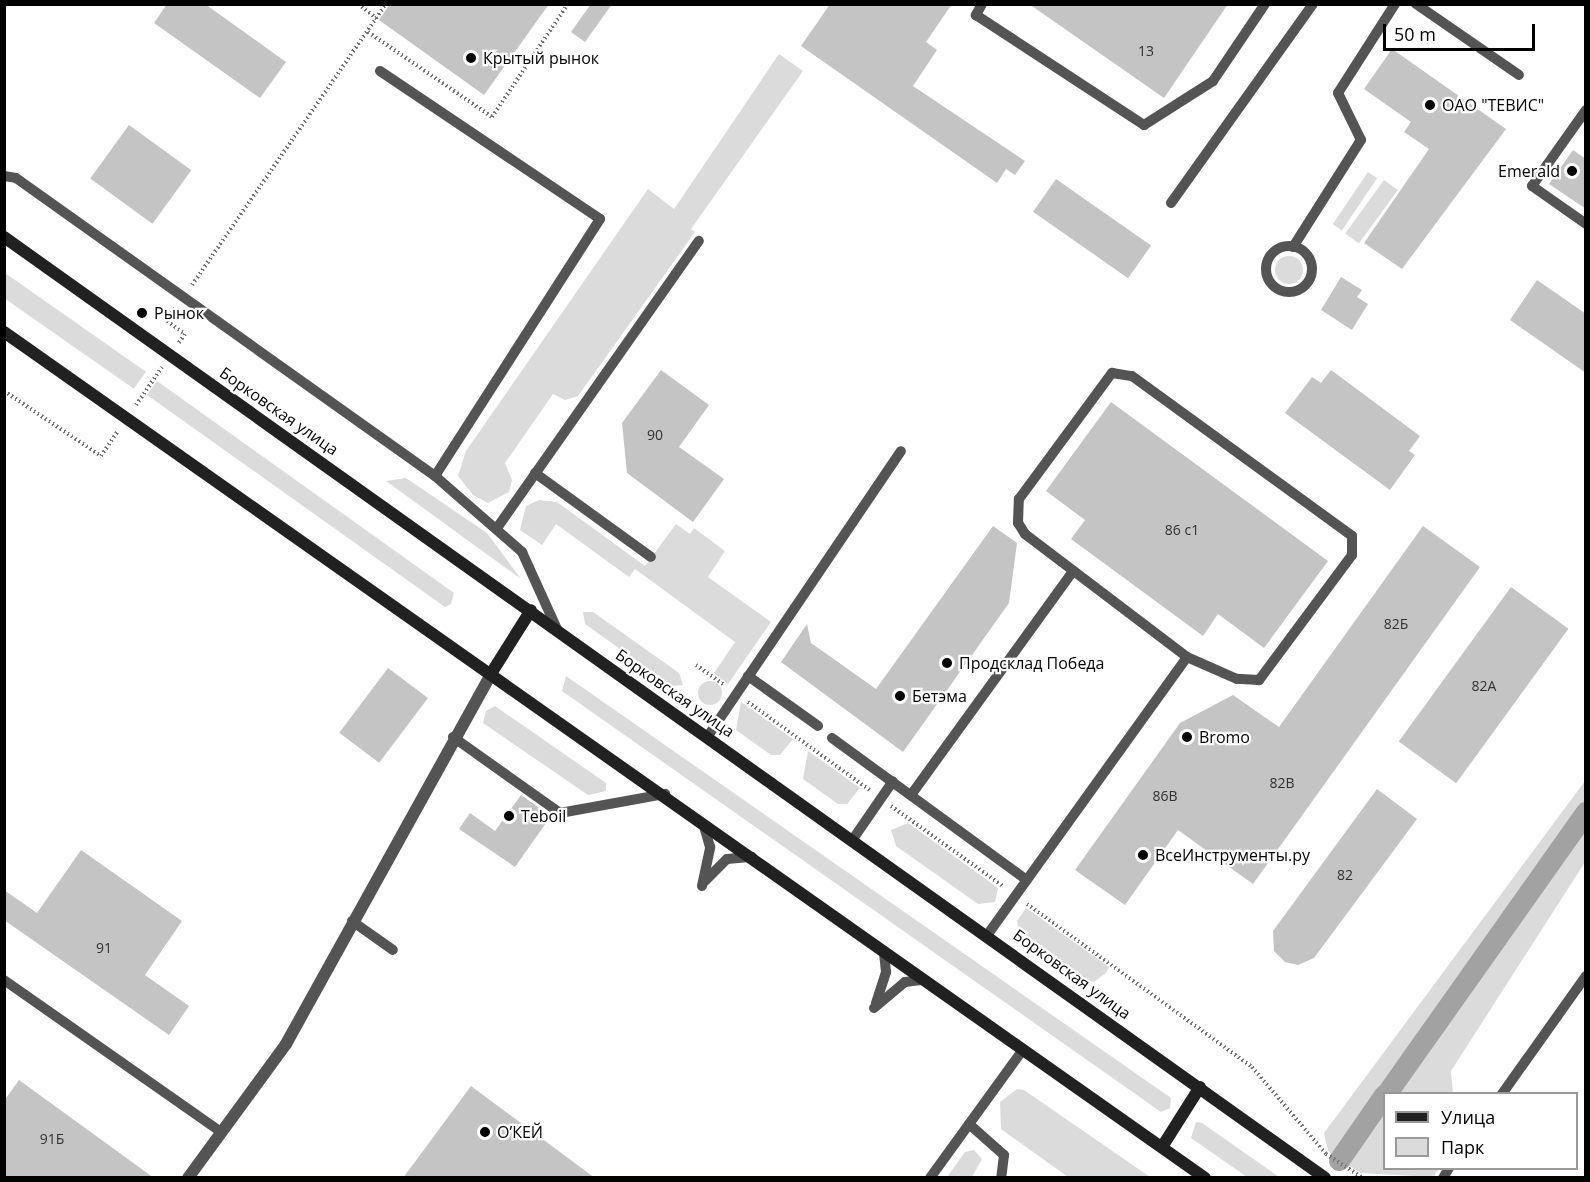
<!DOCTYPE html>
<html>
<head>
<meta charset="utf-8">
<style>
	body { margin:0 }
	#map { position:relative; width:1590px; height:1182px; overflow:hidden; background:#fff; font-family:"Open Sans",sans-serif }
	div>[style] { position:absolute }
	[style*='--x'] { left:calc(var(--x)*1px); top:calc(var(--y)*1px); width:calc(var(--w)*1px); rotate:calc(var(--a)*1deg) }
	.green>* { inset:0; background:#dbdbdb; transform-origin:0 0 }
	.round { border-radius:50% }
	.canal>* { height:21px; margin:-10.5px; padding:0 10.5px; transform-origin:10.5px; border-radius:10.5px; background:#a2a2a2 }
	.building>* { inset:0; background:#c4c4c4; transform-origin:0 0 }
	.path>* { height:4px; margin-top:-2px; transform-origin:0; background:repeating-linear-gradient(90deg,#767676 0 1.5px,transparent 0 4.5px) }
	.service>* { height:10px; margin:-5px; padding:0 5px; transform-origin:5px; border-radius:5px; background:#545454 }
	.service>.ring { margin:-5px; padding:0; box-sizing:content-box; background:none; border:10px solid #545454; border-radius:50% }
	.minor>* { height:12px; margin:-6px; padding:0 6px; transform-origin:6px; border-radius:6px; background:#545454 }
	.secondary>* { height:12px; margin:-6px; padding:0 6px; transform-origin:6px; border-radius:6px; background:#212121 }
	.dots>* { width:16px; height:16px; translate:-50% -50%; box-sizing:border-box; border:3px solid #fff; border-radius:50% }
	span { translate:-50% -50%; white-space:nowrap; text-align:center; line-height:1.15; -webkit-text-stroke:4.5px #fff; paint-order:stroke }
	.number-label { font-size:14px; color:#313131 }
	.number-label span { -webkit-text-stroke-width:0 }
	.poi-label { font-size:16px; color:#000 }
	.left { translate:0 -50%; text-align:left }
	.right { translate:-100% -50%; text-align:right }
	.street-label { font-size:16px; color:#000 }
	.frame { position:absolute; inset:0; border:6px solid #000; pointer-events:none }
	.legend { position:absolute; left:1383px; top:1092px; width:195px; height:78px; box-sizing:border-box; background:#fff; border:2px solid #999; margin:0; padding:8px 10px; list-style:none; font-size:18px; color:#000 }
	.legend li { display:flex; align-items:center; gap:12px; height:30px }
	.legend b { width:30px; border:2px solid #999 }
	.scale { position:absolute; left:1383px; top:24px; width:152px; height:27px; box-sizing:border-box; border:3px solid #000; border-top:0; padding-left:8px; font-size:18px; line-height:21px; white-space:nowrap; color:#000; -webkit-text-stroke:4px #fff; paint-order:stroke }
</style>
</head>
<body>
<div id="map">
	<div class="green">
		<i style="clip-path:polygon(779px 54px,803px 71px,691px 229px,695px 232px,578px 396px,565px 400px,553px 394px,505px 463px,512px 480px,509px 492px,488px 503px,473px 495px,458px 476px,466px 451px,648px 189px,674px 209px)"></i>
		<i style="left:1368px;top:172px;width:11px;height:63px;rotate:34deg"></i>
		<i style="left:1384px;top:180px;width:17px;height:66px;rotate:36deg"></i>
		<i class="round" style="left:1275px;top:256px;width:28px;height:28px"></i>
		<i style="left:5px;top:273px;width:172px;height:21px;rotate:35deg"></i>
		<i style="clip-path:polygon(157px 381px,454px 593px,451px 604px,445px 607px,147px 395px)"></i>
		<i style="clip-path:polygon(406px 478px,487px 533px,521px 579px,386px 481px)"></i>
		<i style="clip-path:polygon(539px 500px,557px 502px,645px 566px,676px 524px,690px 534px,694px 528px,725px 551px,708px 577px,771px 622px,728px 684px,714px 673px,735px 642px,635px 569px,629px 577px,556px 524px,542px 545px,520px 530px,526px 506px)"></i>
		<i style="clip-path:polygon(583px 612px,593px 612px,679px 673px,683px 685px,672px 686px,585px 624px)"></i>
		<i style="clip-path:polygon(566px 676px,1171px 1098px,1170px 1108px,1161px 1112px,562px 691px)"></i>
		<i class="round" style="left:698px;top:681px;width:24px;height:24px"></i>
		<i style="clip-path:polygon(741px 702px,793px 739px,780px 755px,771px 755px,736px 730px)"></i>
		<i style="clip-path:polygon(495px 706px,606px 783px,606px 791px,588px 795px,483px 723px,486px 711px)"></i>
		<i style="clip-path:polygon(808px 751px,860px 788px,847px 804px,838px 804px,803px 779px)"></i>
		<i style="clip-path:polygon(1585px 781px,1585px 862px,1451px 1071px,1453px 1093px,1384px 1094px,1384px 1168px,1439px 1169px,1433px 1177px,1360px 1173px,1328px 1151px,1324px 1133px)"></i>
		<i style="clip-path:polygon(908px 823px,998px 888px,995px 902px,978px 904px,896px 846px,891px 830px)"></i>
		<i style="clip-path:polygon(1026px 908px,1109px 967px,1106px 973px,1094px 982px,1085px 980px,1020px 934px,1017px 921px)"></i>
		<i style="clip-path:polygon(1017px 1089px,1024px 1090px,1150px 1177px,1068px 1177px,1001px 1129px,1000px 1102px)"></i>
		<i style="clip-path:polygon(1196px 1122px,1202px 1123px,1279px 1177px,1247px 1177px,1191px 1138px)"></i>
		<i style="clip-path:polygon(974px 1150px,982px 1159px,972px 1177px,947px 1177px,965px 1152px)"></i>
	</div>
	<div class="canal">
		<i style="--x:1386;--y:1094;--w:346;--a:-54.7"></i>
		<i style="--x:1339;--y:1160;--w:79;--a:-55.3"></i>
	</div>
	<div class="building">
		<i style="clip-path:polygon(167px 4px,205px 4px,286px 62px,260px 98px,154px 23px)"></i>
		<i style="clip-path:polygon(390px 4px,549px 4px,484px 95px,379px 20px)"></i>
		<i style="clip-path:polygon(591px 4px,612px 4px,585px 42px,571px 32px)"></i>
		<i style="clip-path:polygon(830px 4px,952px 4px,926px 42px,937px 50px,913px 86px,1025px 161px,1015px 175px,1006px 169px,997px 183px,801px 46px)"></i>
		<i style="clip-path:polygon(1029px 4px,1228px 4px,1164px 98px)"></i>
		<i style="clip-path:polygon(1392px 49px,1506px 129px,1402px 269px,1364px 243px,1429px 149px,1404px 132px,1411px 122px,1364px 89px)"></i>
		<i style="left:129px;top:125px;width:77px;height:66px;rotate:36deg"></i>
		<i style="clip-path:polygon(1573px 150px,1586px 159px,1586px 209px,1549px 184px)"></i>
		<i style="left:1056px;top:179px;width:116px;height:40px;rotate:35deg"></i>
		<i style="clip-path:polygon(1341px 277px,1362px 290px,1357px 297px,1368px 304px,1352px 330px,1321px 310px)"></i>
		<i style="clip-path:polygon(1537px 280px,1586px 314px,1586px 373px,1510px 320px)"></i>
		<i style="clip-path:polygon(661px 370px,709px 405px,679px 447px,724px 479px,693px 522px,627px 473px,622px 423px)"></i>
		<i style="clip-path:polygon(1331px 370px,1420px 436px,1409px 451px,1415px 455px,1390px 490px,1285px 413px,1312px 377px,1321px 383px)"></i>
		<i style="clip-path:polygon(1111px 402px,1328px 561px,1264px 648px,1218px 614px,1203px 636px,1071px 539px,1085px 520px,1046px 491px)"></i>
		<i style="clip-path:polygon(993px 526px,1017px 543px,1009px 603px,903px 752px,781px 662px,807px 624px,811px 643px,876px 689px)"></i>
		<i style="clip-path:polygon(1423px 526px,1480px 567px,1253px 884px,1178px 830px,1125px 905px,1075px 870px,1180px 723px,1233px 695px,1279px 727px)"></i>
		<i style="left:1511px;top:587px;width:71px;height:191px;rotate:36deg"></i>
		<i style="left:388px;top:668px;width:50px;height:81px;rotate:37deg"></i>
		<i style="clip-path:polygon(1377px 789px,1417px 819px,1314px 958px,1298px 965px,1285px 962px,1274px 951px,1273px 931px)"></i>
		<i style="clip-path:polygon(521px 795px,551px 816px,515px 867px,459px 829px,470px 813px,495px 831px)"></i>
		<i style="clip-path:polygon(81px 850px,182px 921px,145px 975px,189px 1006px,169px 1035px,4px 920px,4px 890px,37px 913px)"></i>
		<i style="clip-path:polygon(19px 1080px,154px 1178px,4px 1178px,4px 1101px)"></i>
		<i style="clip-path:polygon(471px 1086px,595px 1178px,403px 1178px)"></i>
	</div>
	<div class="path">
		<i style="--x:358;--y:4;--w:24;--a:38"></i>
		<i style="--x:368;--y:32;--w:150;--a:34.4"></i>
		<i style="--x:492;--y:117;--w:136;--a:-56.1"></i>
		<i style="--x:192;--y:285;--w:341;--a:-55.4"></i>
		<i style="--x:175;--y:308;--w:15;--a:122"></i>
		<i style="--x:167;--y:321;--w:22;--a:36"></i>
		<i style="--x:185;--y:334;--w:12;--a:125"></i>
		<i style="--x:4;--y:391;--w:117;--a:33.8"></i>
		<i style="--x:101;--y:456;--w:30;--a:-56"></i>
		<i style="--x:136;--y:405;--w:46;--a:-55.6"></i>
		<i style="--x:696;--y:665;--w:35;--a:35"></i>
		<i style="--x:748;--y:702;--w:152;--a:35.9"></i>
		<i style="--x:891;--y:806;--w:139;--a:35.6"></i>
		<i style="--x:1027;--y:904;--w:278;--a:35.9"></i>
		<i style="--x:1252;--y:1067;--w:114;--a:49.6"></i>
		<i style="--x:1326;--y:1154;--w:44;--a:33"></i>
	</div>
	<div class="service">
		<i style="--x:982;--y:4;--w:13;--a:119"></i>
		<i style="--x:976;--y:15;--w:201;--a:33.2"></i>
		<i style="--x:1144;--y:125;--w:82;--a:-32.5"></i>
		<i style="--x:1213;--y:81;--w:93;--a:-56"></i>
		<i style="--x:1416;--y:4;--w:125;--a:34.6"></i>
		<i style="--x:380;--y:71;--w:265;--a:33.9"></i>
		<i style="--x:600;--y:219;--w:305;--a:122.7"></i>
		<i style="--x:1586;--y:110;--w:93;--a:125.4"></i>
		<i style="--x:1532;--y:186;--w:66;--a:35.1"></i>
		<i style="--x:4;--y:176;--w:12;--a:9"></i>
		<i style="--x:16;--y:178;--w:514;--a:35.42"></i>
		<i style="--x:435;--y:476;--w:116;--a:41.1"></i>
		<i style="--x:522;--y:552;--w:85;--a:65.6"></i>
		<i style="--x:1171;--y:203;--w:244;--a:-54.5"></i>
		<i class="ring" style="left:1266px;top:246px;width:36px;height:36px"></i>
		<i style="--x:1293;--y:247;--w:127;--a:-57.6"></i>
		<i style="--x:1361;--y:140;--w:52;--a:-116.1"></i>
		<i style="--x:1338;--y:93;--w:106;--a:-57.4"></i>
		<i style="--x:1112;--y:373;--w:20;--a:9"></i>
		<i style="--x:1132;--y:376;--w:272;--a:36"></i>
		<i style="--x:1352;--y:536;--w:19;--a:90"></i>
		<i style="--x:1352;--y:555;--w:156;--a:126.6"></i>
		<i style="--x:1259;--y:680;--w:22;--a:-177"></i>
		<i style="--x:1237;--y:679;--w:55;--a:-156.3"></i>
		<i style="--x:1187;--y:657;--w:203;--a:-142.8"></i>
		<i style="--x:1025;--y:534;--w:13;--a:-122"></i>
		<i style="--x:1018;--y:523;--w:24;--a:-88"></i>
		<i style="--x:1019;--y:499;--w:157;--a:-53.6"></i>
		<i style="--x:535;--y:473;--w:143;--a:35.9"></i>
		<i style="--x:497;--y:528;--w:351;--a:-54.9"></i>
		<i style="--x:748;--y:676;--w:86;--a:35.5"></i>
		<i style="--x:708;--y:736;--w:344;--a:-55.9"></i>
		<i style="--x:453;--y:737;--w:131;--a:35.4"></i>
		<i style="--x:560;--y:813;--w:107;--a:-10.3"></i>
		<i style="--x:832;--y:738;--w:241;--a:36.1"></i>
		<i style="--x:911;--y:795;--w:276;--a:-54.1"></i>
		<i style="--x:853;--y:839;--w:70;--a:-55.4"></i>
		<i style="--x:705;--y:881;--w:31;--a:-45"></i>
		<i style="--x:727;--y:859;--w:25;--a:-5"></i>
		<i style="--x:702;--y:886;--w:40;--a:-78"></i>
		<i style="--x:710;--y:847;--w:22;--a:-106"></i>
		<i style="--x:352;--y:921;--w:50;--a:35.3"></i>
		<i style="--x:988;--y:934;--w:341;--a:-54.3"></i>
		<i style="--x:4;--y:980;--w:265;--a:35"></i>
		<i style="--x:876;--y:1003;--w:33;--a:-72"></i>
		<i style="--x:886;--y:972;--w:18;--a:-96"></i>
		<i style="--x:874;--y:1008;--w:40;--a:-40"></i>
		<i style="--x:905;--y:982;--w:16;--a:-7"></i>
		<i style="--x:1502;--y:1094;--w:145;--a:-54.6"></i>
		<i style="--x:969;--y:1124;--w:47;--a:41.5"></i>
		<i style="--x:1004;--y:1155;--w:23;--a:97"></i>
		<i style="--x:930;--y:1178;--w:157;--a:-54.1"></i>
		<i style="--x:1443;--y:1178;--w:12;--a:-59"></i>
	</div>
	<div class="minor">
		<i style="--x:188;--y:1178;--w:166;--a:-53.8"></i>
		<i style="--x:286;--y:1044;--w:425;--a:-61"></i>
	</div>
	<div class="secondary">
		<i style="--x:4;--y:237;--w:1622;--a:35.46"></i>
		<i style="--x:4;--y:332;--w:1469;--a:35.16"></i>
		<i style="--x:492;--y:672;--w:73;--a:-57.8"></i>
		<i style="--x:1162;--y:1147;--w:71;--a:-57.7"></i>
	</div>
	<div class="dots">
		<i style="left:471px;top:58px;background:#000"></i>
		<i style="left:1430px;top:105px;background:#000"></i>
		<i style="left:1572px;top:171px;background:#000"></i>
		<i style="left:142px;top:313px;background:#000"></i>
		<i style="left:947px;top:663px;background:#000"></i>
		<i style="left:900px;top:696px;background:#000"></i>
		<i style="left:1187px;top:737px;background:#000"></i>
		<i style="left:509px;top:816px;background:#000"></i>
		<i style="left:1143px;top:855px;background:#000"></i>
		<i style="left:485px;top:1132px;background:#000"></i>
	</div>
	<div class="number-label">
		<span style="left:1146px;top:51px">13</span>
		<span style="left:655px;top:435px">90</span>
		<span style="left:1182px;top:530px">86 c1</span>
		<span style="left:1396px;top:624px">82Б</span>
		<span style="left:1484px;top:686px">82А</span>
		<span style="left:1282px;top:783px">82В</span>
		<span style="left:1165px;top:796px">86В</span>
		<span style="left:1345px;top:875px">82</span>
		<span style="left:104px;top:948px">91</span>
		<span style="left:52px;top:1139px">91Б</span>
	</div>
	<div class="poi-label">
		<span class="left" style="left:483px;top:58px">Крытый рынок</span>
		<span class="left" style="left:1442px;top:105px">ОАО "ТЕВИС"</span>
		<span class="right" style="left:1560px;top:171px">Emerald</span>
		<span class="left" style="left:154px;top:313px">Рынок</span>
		<span class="left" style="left:959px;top:663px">Продсклад Победа</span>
		<span class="left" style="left:912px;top:696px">Бетэма</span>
		<span class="left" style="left:1199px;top:737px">Bromo</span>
		<span class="left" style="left:521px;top:816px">Teboil</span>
		<span class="left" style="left:1155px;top:855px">ВсеИнструменты.ру</span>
		<span class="left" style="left:497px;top:1132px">О’КЕЙ</span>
	</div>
	<div class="street-label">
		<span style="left:279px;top:411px;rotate:35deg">Борковская улица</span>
		<span style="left:675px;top:693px;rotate:35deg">Борковская улица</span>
		<span style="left:1072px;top:974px;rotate:36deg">Борковская улица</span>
	</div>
	<div class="frame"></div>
	<ul class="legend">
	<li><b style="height:8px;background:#212121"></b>Улица</li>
	<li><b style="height:16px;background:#dbdbdb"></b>Парк</li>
	</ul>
	<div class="scale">50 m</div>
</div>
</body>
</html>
